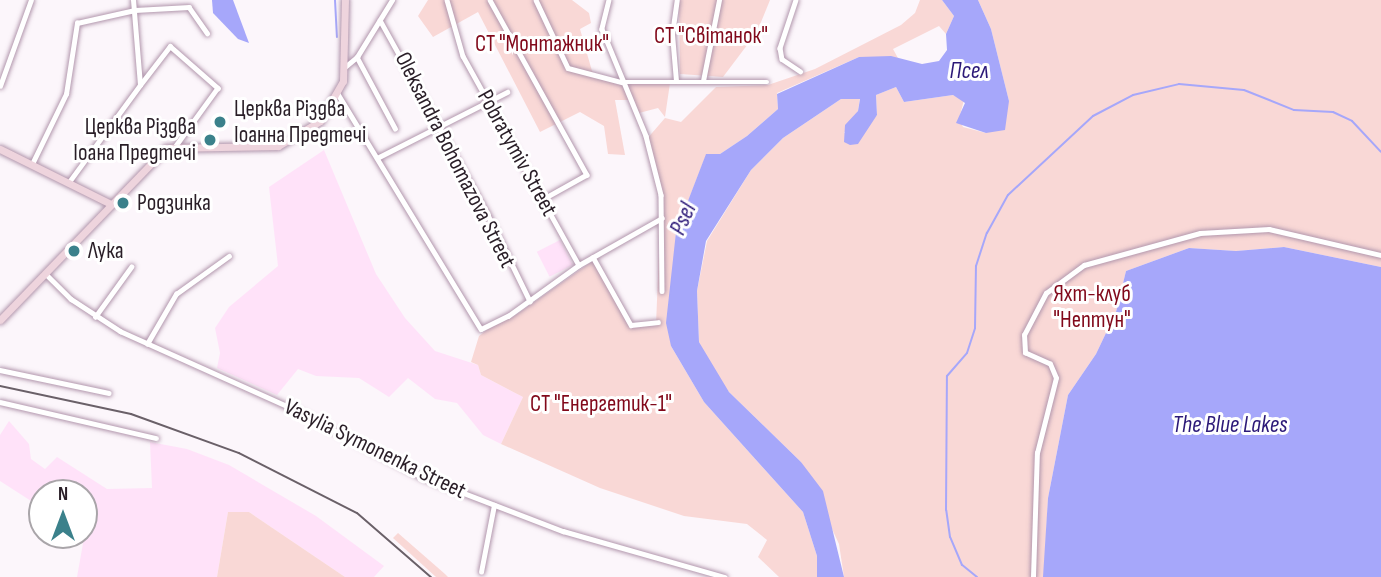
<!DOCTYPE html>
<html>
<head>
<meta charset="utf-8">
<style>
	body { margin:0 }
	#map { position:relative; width:1381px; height:577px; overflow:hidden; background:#fcf6fb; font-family:"Sofia Sans Condensed",sans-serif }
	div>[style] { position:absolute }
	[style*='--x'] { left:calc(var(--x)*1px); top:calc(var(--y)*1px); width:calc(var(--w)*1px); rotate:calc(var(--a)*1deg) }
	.built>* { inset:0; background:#ffe2f9; transform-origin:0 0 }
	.green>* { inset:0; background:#f9d8d6 }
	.water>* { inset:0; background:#a6a7fa }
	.stream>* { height:2px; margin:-1px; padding:0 1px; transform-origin:1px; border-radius:1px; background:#a6a7fa }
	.roads { filter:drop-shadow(0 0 2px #b297ad) drop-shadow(0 0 2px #b297ad) }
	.street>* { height:4.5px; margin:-2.25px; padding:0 2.25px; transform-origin:2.25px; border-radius:2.25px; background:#fff }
	.secondary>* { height:7px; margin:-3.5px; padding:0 3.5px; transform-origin:3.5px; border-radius:3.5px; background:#eed4dd }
	.rail>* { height:2px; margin:-1px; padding:0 1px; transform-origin:1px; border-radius:1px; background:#6a6068 }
	.dots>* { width:19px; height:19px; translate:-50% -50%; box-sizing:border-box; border:4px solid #fff; border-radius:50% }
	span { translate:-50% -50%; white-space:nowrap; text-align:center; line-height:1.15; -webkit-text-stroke:6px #fff; paint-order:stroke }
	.park-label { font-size:23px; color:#81081a }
	.poi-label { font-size:23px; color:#291e27 }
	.left { translate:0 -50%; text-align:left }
	.right { translate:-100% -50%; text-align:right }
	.street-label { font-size:23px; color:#291e27 }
	.water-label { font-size:24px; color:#2c1978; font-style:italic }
	.north { position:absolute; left:28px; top:479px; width:70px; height:70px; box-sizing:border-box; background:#fff; border:2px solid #a9a5a9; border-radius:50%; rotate:0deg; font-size:19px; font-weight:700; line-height:28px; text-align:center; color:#291e27 }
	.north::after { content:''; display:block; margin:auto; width:24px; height:32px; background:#3b818b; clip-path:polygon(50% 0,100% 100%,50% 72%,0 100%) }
</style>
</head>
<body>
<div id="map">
	<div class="built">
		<i style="clip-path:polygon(324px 150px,376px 274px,405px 318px,435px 351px,478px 365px,481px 375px,523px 397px,501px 444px,483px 435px,457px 403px,435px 399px,408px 378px,389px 397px,359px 378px,316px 376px,298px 369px,277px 395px,217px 368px,220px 353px,215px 328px,229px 307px,278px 266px,269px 187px)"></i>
		<i style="left:560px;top:240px;width:28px;height:26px;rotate:63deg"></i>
		<i style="clip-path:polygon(9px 421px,29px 444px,31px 459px,45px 469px,57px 457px,107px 489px,152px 488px,150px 442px,187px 449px,229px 465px,316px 516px,384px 566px,374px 577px,345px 577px,249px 512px,228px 512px,217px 577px,77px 577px,87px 521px,84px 493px,42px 493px,42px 508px,0 481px,0 435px)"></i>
	</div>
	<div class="green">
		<i style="clip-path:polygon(428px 0,572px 0,589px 13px,591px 23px,580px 29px,592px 71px,599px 78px,670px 83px,665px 117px,658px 108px,639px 113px,631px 100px,615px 100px,625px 155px,608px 154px,604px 126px,580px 112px,540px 132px,478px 12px,433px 37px,418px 16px)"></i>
		<i style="clip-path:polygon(679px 0,770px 0,757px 32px,723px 77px,680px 74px)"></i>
		<i style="clip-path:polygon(920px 0,942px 0,954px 16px,946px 34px,939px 26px,893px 49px,899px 60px,859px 57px,777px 93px,778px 109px,747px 136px,720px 154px,706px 155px,676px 232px,671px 346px,704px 402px,803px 512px,817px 556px,817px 577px,779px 577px,758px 557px,767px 540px,747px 524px,684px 516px,600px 488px,501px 444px,523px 397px,481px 375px,478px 365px,471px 362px,479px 336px,492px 326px,513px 317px,594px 260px,631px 327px,656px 325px,661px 202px,646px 140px,665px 118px,681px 122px,716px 87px,768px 85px,815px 69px,901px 25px,915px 13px)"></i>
		<i style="clip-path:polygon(978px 0,1381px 0,1381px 267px,1284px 247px,1236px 251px,1189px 248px,1126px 271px,1116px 312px,1096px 354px,1068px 395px,1048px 498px,1044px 577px,844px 577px,839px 544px,801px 462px,729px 392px,711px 369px,699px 342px,697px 291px,707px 241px,751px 170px,783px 138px,841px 99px,860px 98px,858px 111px,844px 133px,862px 132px,877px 115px,876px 95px,896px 87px,904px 102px,953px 95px,964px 100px,959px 119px,963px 127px,986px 133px,1009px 101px,991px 29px)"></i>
		<i style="clip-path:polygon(228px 512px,249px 512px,345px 577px,217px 577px)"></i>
		<i style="clip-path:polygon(398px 533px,445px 574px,448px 577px,436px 577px,393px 538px)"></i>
	</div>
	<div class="water">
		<i style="clip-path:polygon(212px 0,233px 0,249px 43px,238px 39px,213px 13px)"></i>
		<i style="clip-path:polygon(942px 0,978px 0,991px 29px,1009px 101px,1005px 130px,986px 133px,956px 123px,965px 103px,953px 95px,904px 102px,896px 87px,876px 95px,877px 115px,858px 144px,850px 145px,844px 142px,845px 125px,858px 111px,860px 99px,841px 99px,783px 138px,751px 170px,706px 241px,697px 291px,699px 342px,729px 392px,801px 462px,823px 491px,844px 577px,817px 577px,817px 556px,803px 512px,704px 402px,671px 346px,666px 323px,676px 232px,706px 154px,720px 154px,747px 136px,778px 109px,777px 94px,859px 57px,891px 56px,922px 64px,939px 61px,947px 50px,946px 34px,954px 16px)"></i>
		<i style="clip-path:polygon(1284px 247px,1381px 267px,1381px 577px,1043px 577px,1048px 498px,1068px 395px,1096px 354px,1116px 312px,1126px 271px,1189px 248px,1236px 251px)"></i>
	</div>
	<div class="stream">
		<i style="--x:335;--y:0;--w:37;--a:87"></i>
		<i style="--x:977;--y:577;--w:19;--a:-141"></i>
		<i style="--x:962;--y:565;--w:30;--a:-113"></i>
		<i style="--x:950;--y:537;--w:27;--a:-98"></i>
		<i style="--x:946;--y:510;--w:134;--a:-89.6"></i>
		<i style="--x:947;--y:376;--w:30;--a:-49"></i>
		<i style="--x:967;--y:353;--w:26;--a:-72"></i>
		<i style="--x:975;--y:328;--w:62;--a:-89.1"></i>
		<i style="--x:976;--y:266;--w:35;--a:-72"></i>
		<i style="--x:987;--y:233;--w:43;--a:-61.1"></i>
		<i style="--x:1008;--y:195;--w:116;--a:-42.9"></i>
		<i style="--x:1093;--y:116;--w:45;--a:-27.7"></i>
		<i style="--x:1133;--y:95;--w:47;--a:-13.4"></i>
		<i style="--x:1179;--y:84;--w:65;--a:5.3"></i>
		<i style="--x:1244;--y:90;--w:54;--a:21.8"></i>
		<i style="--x:1294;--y:110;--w:39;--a:3"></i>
		<i style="--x:1333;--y:112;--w:21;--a:25"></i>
		<i style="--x:1352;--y:121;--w:42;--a:46.9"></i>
	</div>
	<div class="roads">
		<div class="street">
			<i style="--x:447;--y:0;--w:58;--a:74.1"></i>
			<i style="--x:463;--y:56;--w:239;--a:61"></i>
			<i style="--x:490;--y:0;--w:200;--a:61"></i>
			<i style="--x:587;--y:175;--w:49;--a:150.8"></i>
			<i style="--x:536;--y:0;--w:75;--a:64.8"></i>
			<i style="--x:568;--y:68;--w:55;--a:14.8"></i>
			<i style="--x:621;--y:82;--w:146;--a:0"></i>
			<i style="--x:609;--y:0;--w:30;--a:104"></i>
			<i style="--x:602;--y:29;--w:116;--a:67.6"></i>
			<i style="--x:646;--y:136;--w:61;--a:75.7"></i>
			<i style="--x:661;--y:195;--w:96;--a:89.4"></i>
			<i style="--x:796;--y:0;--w:51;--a:108.4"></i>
			<i style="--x:780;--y:48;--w:11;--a:80"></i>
			<i style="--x:782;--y:59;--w:22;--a:34"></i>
			<i style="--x:380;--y:20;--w:223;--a:61"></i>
			<i style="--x:488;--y:215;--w:96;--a:64"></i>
			<i style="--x:357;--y:57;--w:81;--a:61.8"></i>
			<i style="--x:345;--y:67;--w:16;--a:-40"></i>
			<i style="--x:357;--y:57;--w:67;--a:-58.4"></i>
			<i style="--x:676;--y:81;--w:47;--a:-94.9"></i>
			<i style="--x:672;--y:34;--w:34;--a:-82"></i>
			<i style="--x:703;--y:81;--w:83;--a:-78.8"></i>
			<i style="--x:140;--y:85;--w:49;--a:-52.4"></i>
			<i style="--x:170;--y:46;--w:64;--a:41.2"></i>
			<i style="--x:218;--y:88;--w:72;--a:125.9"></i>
			<i style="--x:0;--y:86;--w:91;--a:-70.2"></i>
			<i style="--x:338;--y:94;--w:275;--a:58.7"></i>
			<i style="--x:481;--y:329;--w:30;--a:-26"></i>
			<i style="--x:508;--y:316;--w:87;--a:-35.7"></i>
			<i style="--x:579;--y:265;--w:95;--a:-29.5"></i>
			<i style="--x:377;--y:158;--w:146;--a:-26.9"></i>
			<i style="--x:32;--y:164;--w:78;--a:-64.1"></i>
			<i style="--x:66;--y:94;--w:72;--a:-81.2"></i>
			<i style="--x:77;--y:23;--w:59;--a:-12.6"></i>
			<i style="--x:135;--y:10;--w:54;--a:-3.2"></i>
			<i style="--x:189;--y:7;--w:32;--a:55"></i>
			<i style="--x:69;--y:182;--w:120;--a:-53.8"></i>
			<i style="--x:140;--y:85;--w:85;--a:-94.7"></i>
			<i style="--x:593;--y:257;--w:78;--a:60.8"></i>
			<i style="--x:631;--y:325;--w:27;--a:-6"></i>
			<i style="--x:47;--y:275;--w:34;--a:45"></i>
			<i style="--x:71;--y:299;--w:59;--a:33.1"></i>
			<i style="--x:120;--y:331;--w:193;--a:24.2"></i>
			<i style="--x:296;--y:410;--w:143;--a:28"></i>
			<i style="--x:422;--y:477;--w:151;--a:21"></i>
			<i style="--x:563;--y:531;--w:168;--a:15.9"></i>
			<i style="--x:95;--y:317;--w:62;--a:-54.2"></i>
			<i style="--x:147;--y:344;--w:58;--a:-59.9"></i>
			<i style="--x:176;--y:294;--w:65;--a:-35.6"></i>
			<i style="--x:0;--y:370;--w:111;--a:11.9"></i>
			<i style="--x:0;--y:402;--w:160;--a:13"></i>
			<i style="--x:481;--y:572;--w:68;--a:-79"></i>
			<i style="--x:1033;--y:577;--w:124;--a:-88.2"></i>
			<i style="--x:1037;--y:453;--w:77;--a:-75.8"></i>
			<i style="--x:1056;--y:378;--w:15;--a:-113"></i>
			<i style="--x:1050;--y:364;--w:27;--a:-156"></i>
			<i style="--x:1025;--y:353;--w:18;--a:-93"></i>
			<i style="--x:1024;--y:335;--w:47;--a:-62.4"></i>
			<i style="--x:1046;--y:293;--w:47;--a:-36.4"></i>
			<i style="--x:1084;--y:265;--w:120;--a:-15.4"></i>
			<i style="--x:1200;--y:233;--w:69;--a:-3.3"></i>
			<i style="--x:1269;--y:229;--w:115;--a:13.1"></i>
		</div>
		<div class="secondary">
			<i style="--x:0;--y:149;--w:124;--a:26.4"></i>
			<i style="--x:0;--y:320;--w:239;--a:-46"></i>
			<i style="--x:166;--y:148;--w:112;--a:-1"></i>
			<i style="--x:278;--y:146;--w:49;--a:-30.8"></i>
			<i style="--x:320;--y:121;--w:46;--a:-60.1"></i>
			<i style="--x:343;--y:81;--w:81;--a:-88.6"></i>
		</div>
	</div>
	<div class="rail">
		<i style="--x:0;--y:386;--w:134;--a:12.1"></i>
		<i style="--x:131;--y:414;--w:115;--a:19.9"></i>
		<i style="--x:239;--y:453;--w:132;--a:27"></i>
		<i style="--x:357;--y:513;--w:98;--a:40.9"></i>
	</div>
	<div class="dots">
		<i style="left:220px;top:122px;background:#3b818b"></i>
		<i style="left:210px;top:140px;background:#3b818b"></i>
		<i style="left:123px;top:203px;background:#3b818b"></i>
		<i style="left:74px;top:251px;background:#3b818b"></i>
	</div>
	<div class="park-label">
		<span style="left:711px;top:36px">СТ "Світанок"</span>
		<span style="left:542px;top:44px">СТ "Монтажник"</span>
		<span style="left:1092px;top:307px">Яхт-клуб<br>"Нептун"</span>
		<span style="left:601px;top:404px">СТ "Енергетик-1"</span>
	</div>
	<div class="poi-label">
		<span class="left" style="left:234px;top:122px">Церква Різдва<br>Іоанна Предтечі</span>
		<span class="right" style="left:196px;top:140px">Церква Різдва<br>Іоана Предтечі</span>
		<span class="left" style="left:137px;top:203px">Родзинка</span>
		<span class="left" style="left:88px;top:251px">Лука</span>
	</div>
	<div class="street-label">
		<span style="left:517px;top:153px;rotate:61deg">Pobratymiv Street</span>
		<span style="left:455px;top:160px;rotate:63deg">Oleksandra Bohomazova Street</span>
		<span style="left:375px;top:449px;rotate:26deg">Vasylia Symonenka Street</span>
	</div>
	<div class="water-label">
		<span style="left:969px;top:71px">Псел</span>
		<span style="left:683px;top:219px;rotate:-66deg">Psel</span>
		<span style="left:1230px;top:425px">The Blue Lakes</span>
	</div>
	<div class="north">N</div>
</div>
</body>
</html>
